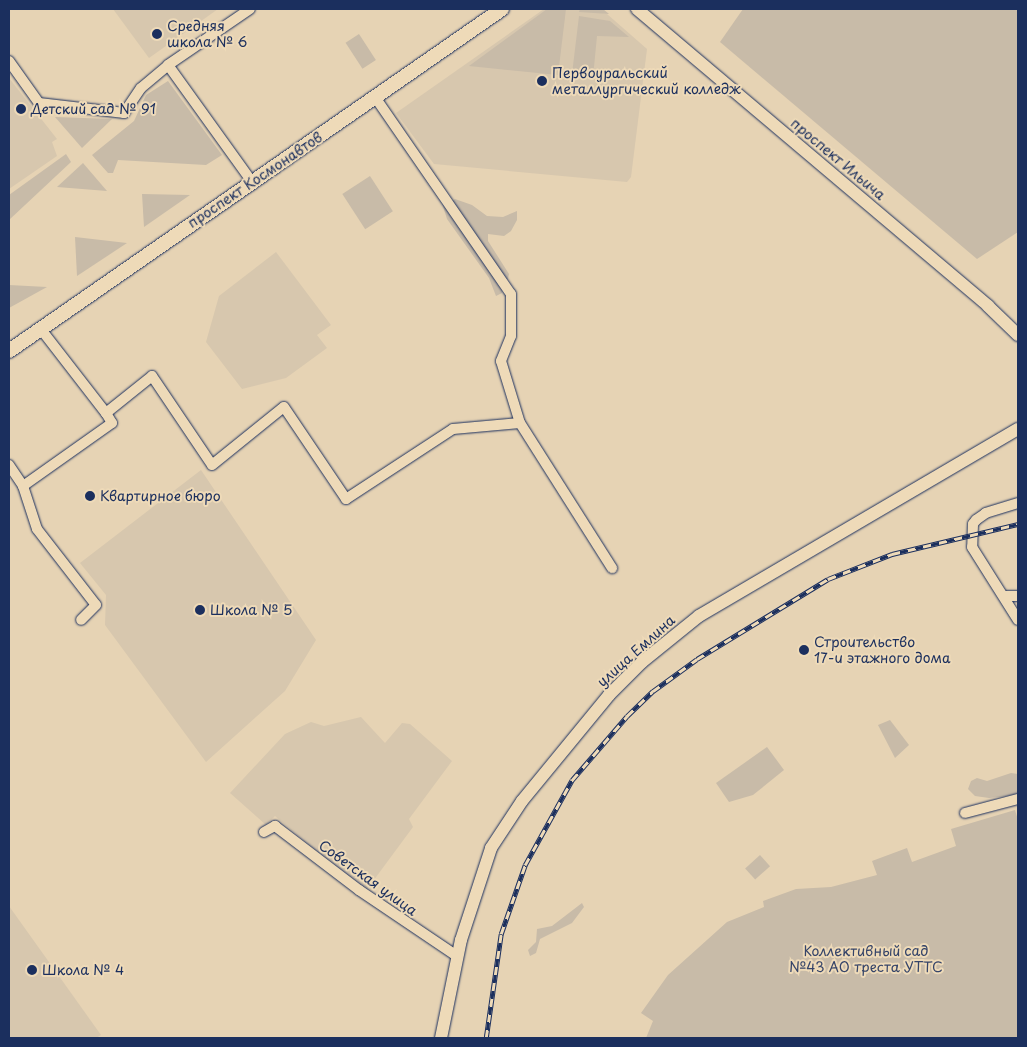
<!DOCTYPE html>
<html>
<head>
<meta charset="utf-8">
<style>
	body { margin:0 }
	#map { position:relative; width:1027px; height:1047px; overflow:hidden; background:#e6d3b4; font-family:"Playpen Sans",sans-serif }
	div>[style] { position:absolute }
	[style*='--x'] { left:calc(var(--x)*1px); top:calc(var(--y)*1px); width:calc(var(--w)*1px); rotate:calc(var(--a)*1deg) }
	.built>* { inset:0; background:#d7c7ae }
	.green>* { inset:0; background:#c8bba8; transform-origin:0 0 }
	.roads { filter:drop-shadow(0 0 1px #1b2f5e) drop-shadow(0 0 1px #1b2f5e) }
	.minor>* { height:10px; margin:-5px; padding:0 5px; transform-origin:5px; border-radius:5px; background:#eedab8 }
	.tertiary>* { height:12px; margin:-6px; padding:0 6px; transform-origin:6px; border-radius:6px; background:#eedab8 }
	.secondary>* { height:14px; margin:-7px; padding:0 7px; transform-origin:7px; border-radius:7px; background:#eedab8 }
	.rail>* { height:4.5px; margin-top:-2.25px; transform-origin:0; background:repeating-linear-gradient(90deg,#eedab8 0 8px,#1b2f5e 0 16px); box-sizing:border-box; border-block:1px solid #1b2f5e }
	.dots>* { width:14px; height:14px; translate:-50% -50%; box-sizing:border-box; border:2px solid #eedab8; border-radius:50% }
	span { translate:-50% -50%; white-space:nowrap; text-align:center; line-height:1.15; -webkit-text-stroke:4px #eedab8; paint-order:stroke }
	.poi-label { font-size:14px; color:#1b2f5e }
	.left { translate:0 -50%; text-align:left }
	.street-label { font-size:14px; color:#1b2f5e }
	.park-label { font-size:14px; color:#354469 }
	.frame { position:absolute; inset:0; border:10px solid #1b2f5e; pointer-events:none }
</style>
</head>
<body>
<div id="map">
	<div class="built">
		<i style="clip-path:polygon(113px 9px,218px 9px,149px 58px)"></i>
		<i style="clip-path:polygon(544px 9px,582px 9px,607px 14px,647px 49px,631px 177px,627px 182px,434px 164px,396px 113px)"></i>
		<i style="clip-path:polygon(9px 78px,57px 139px,52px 142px,57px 156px,9px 189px)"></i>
		<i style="clip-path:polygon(276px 252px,331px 325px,317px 335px,327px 348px,286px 378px,242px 389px,206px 342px,219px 296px)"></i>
		<i style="clip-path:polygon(201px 470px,316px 640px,285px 691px,206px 762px,105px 625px,106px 595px,80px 563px)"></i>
		<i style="clip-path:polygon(361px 717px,385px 743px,402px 723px,410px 724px,452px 761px,409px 819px,413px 827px,365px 892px,275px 816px,266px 825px,230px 793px,285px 734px,311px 722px,324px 726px)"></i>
		<i style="clip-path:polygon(9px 906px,101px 1035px,96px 1038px,9px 1038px)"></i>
	</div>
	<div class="green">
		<i style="clip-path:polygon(547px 9px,566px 9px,558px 75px,469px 66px)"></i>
		<i style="clip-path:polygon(580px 9px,603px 9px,609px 14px,579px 12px)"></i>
		<i style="clip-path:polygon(743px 9px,1018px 9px,1018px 232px,977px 259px,720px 42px)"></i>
		<i style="clip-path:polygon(579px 16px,610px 21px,629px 37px,597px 36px,593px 77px,572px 74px)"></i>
		<i style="left:359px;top:34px;width:31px;height:16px;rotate:57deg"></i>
		<i style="clip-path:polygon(168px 81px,222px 155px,206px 165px,118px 160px,113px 173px,108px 173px,92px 155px,134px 121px,146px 95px)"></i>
		<i style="clip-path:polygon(55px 117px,112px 119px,82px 148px)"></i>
		<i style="clip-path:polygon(66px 154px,71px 162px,9px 220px,9px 195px)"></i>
		<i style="clip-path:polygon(83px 163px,107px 191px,57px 187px)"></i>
		<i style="left:370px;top:176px;width:42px;height:33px;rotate:57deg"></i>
		<i style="clip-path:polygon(142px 194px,190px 195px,144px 227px)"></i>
		<i style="clip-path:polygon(455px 199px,472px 205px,487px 216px,503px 217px,517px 211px,517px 220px,511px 231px,504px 236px,488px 234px,488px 241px,509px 274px,508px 279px,504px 279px,452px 201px)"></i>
		<i style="clip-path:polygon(442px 203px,502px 285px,502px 293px,496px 296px,489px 278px,447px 219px)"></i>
		<i style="clip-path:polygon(75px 237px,127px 243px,77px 276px)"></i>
		<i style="clip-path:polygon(9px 285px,47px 287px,9px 308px)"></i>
		<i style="clip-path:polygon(890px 720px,909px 745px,895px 758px,878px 725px)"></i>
		<i style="clip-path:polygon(767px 747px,784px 770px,753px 795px,729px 802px,716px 783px)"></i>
		<i style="clip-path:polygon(1011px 773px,1018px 774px,1018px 795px,989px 798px,975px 796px,968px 789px,971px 781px,977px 778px,987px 781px)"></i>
		<i style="clip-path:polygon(1015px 810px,1018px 820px,1018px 1038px,646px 1038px,653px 1021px,641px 1013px,668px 975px,727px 922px,764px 907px,763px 901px,796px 889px,831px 887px,877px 875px,872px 861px,907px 848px,912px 862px,956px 846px,951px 829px)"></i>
		<i style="left:760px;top:855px;width:15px;height:20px;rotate:48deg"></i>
		<i style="clip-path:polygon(582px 903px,584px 907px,572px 923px,540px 939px,536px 953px,530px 956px,528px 950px,536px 942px,537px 929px,552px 926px)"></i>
	</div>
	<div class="roads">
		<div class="minor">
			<i style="--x:9;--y:61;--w:52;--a:54.5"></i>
			<i style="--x:39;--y:103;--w:86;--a:6.7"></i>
			<i style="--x:124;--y:113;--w:30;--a:-56"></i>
			<i style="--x:141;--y:88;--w:35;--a:-40"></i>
			<i style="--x:168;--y:65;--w:99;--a:-34.3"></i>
			<i style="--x:168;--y:65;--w:144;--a:54.3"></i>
			<i style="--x:375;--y:97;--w:239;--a:55.4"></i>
			<i style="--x:511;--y:294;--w:42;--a:90"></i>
			<i style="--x:511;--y:336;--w:27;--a:112"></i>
			<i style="--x:501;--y:361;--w:65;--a:73"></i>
			<i style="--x:520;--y:423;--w:172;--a:57.6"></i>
			<i style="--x:40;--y:328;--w:108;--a:52.2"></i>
			<i style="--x:106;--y:413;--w:59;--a:-38.8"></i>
			<i style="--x:152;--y:376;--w:107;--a:56"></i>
			<i style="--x:212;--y:465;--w:92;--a:-38.9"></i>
			<i style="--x:284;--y:407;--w:111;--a:56"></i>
			<i style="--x:346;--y:499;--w:128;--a:-33.2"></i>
			<i style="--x:453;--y:429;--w:67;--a:-5.1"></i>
			<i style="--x:9;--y:465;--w:25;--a:56"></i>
			<i style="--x:23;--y:486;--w:45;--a:72"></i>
			<i style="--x:37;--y:529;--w:96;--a:52.2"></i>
			<i style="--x:96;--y:605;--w:21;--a:135"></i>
			<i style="--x:23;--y:486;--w:109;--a:-35.3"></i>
			<i style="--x:112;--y:423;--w:12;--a:-121"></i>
			<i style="--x:1018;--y:503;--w:34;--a:163"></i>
			<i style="--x:986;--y:513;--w:12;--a:145"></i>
			<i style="--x:976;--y:520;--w:5;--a:127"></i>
			<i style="--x:973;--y:524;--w:23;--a:92"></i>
			<i style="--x:972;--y:547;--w:86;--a:57.8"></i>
			<i style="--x:1004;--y:596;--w:14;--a:0"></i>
			<i style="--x:965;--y:813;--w:55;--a:-14.8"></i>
			<i style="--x:264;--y:832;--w:13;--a:-29"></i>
			<i style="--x:275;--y:826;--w:106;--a:37.3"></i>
			<i style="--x:359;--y:890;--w:118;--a:34"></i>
		</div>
		<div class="tertiary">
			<i style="--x:637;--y:9;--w:460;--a:40.2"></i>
			<i style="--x:988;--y:306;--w:42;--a:44"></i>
			<i style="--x:441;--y:1038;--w:100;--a:-78.5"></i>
			<i style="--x:461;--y:940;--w:97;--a:-71.9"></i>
			<i style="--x:491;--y:848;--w:56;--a:-56.6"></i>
			<i style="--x:522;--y:801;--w:137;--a:-50.6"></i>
			<i style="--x:609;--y:695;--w:47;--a:-45"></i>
			<i style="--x:642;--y:662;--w:73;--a:-38.9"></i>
			<i style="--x:699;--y:616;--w:370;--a:-30.4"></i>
		</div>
		<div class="secondary">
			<i style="--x:9;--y:351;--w:600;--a:-34.75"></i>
		</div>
	</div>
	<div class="rail">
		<i style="--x:486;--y:1038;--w:105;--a:-81.8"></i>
		<i style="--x:501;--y:934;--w:73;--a:-70.8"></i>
		<i style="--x:525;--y:865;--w:97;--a:-61.1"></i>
		<i style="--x:572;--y:780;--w:84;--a:-49.3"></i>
		<i style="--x:627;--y:716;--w:36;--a:-44"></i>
		<i style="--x:653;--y:691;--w:54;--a:-36"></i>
		<i style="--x:697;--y:659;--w:153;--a:-31.4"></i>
		<i style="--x:828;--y:579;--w:69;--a:-21.3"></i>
		<i style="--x:892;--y:554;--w:130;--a:-13.4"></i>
	</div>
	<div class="dots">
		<i style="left:157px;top:34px;background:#1b2f5e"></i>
		<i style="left:542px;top:81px;background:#1b2f5e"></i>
		<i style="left:21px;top:109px;background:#1b2f5e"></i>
		<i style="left:90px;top:496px;background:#1b2f5e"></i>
		<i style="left:200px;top:610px;background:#1b2f5e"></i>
		<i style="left:804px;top:650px;background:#1b2f5e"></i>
		<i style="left:32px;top:970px;background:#1b2f5e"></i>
	</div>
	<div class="poi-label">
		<span class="left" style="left:167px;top:34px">Средняя<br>школа № 6</span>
		<span class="left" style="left:552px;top:81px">Первоуральский<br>металлургический колледж</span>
		<span class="left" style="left:31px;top:109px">Детский сад № 91</span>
		<span class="left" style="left:100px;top:496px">Квартирное бюро</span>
		<span class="left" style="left:210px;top:610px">Школа № 5</span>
		<span class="left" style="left:814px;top:650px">Строительство<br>17-и этажного дома</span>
		<span class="left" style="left:42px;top:970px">Школа № 4</span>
	</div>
	<div class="street-label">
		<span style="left:838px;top:159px;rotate:40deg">проспект Ильича</span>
		<span style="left:255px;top:180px;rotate:-34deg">проспект Космонавтов</span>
		<span style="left:636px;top:651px;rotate:-42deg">улица Емлина</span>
		<span style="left:368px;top:878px;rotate:36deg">Советская улица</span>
	</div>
	<div class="park-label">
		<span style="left:866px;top:959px">Коллективный сад<br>№43 АО треста УТТС</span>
	</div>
	<div class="frame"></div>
</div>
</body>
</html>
